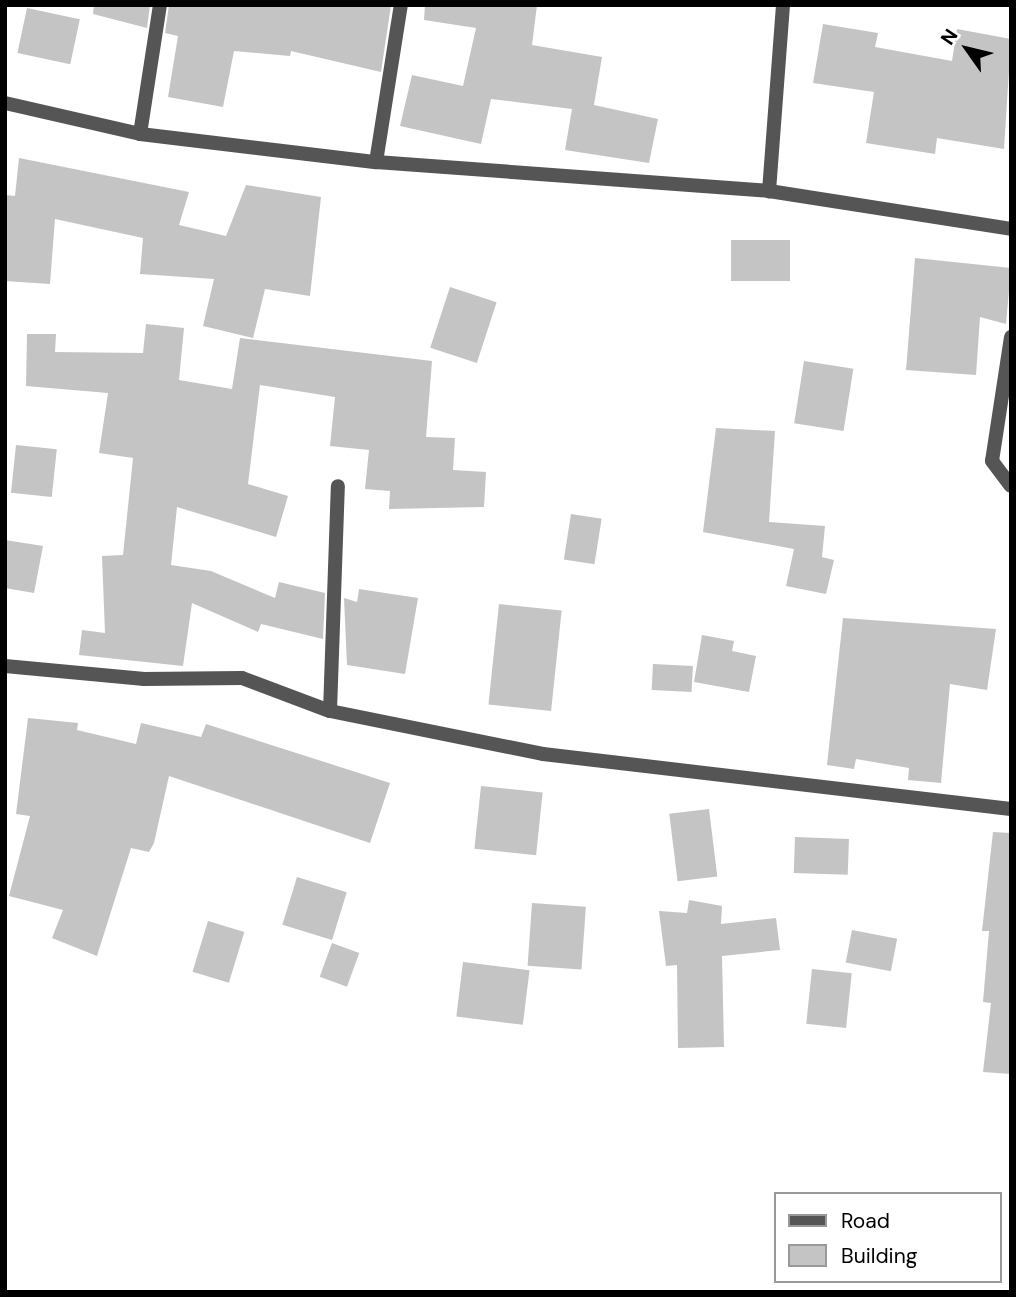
<!DOCTYPE html>
<html>
<head>
<meta charset="utf-8">
<style>
	body { margin:0 }
	#map { position:relative; width:1016px; height:1297px; overflow:hidden; background:#fff; font-family:"DM Sans",sans-serif }
	div>[style] { position:absolute }
	[style*='--x'] { left:calc(var(--x)*1px); top:calc(var(--y)*1px); width:calc(var(--w)*1px); rotate:calc(var(--a)*1deg) }
	.building>* { inset:0; background:#c4c4c4; transform-origin:0 0 }
	.street>* { height:14px; margin:-7px; padding:0 7px; transform-origin:7px; border-radius:7px; background:#555 }
	span { translate:-50% -50%; white-space:nowrap; text-align:center; line-height:1.15; -webkit-text-stroke:6px #fff; paint-order:stroke }
	.frame { position:absolute; inset:0; border:7px solid #000; pointer-events:none }
	.legend { position:absolute; left:774px; top:1192px; width:228px; height:91px; box-sizing:border-box; background:#fff; border:2px solid #999; margin:0; padding:9px 12px; list-style:none; font-size:21px; color:#000 }
	.legend li { display:flex; align-items:center; gap:14px; height:35px }
	.legend b { width:35px; border:2px solid #999 }
	.north { position:absolute; left:932px; top:14px; width:70px; height:70px; -webkit-text-stroke:5px #fff; paint-order:stroke; rotate:304deg; font-size:19px; font-weight:700; line-height:28px; text-align:center; color:#000 }
	.north::after { content:''; display:block; margin:auto; width:24px; height:32px; background:#000; clip-path:polygon(50% 0,100% 100%,50% 72%,0 100%) }
</style>
</head>
<body>
<div id="map">
	<div class="building">
		<i style="clip-path:polygon(94px 5px,150px 5px,147px 28px,93px 14px)"></i>
		<i style="clip-path:polygon(169px 5px,391px 5px,381px 72px,291px 51px,290px 56px,234px 51px,223px 107px,168px 97px,178px 36px,165px 33px)"></i>
		<i style="clip-path:polygon(425px 5px,537px 5px,532px 45px,602px 57px,594px 105px,658px 119px,649px 163px,565px 150px,572px 109px,491px 99px,481px 144px,400px 126px,412px 75px,463px 86px,476px 28px,424px 20px)"></i>
		<i style="left:27px;top:8px;width:54px;height:46px;rotate:12deg"></i>
		<i style="clip-path:polygon(823px 24px,878px 33px,875px 47px,952px 61px,957px 29px,1011px 39px,1004px 149px,937px 138px,935px 154px,866px 143px,874px 92px,813px 83px)"></i>
		<i style="clip-path:polygon(19px 158px,189px 192px,179px 225px,226px 236px,246px 185px,321px 197px,310px 296px,265px 289px,253px 338px,203px 326px,214px 279px,140px 274px,143px 238px,55px 219px,50px 284px,5px 281px,5px 195px,15px 196px)"></i>
		<i style="left:731px;top:240px;width:59px;height:41px"></i>
		<i style="clip-path:polygon(915px 258px,1011px 268px,1006px 324px,980px 317px,976px 375px,906px 370px)"></i>
		<i style="left:450px;top:287px;width:49px;height:64px;rotate:18deg"></i>
		<i style="clip-path:polygon(146px 324px,184px 328px,179px 380px,232px 389px,240px 338px,432px 361px,426px 437px,455px 438px,453px 470px,486px 472px,484px 507px,389px 509px,390px 491px,365px 489px,369px 450px,330px 446px,335px 397px,260px 385px,248px 484px,288px 496px,276px 537px,177px 507px,171px 565px,211px 571px,275px 598px,279px 582px,325px 593px,323px 639px,261px 624px,258px 632px,192px 603px,183px 666px,79px 655px,82px 630px,105px 633px,102px 556px,123px 555px,133px 458px,99px 453px,108px 393px,26px 386px,27px 334px,56px 334px,55px 352px,143px 353px)"></i>
		<i style="left:804px;top:361px;width:50px;height:63px;rotate:9deg"></i>
		<i style="clip-path:polygon(716px 428px,775px 431px,769px 522px,825px 526px,822px 557px,834px 560px,826px 594px,786px 586px,794px 549px,703px 532px)"></i>
		<i style="left:16px;top:445px;width:41px;height:48px;rotate:6deg"></i>
		<i style="left:571px;top:514px;width:31px;height:46px;rotate:9deg"></i>
		<i style="clip-path:polygon(5px 540px,43px 546px,34px 593px,5px 588px)"></i>
		<i style="clip-path:polygon(359px 589px,418px 598px,405px 674px,347px 665px,344px 598px,357px 602px)"></i>
		<i style="left:499px;top:604px;width:63px;height:101px;rotate:6deg"></i>
		<i style="clip-path:polygon(843px 618px,996px 629px,987px 690px,950px 684px,941px 783px,908px 780px,909px 768px,856px 759px,854px 769px,827px 765px)"></i>
		<i style="clip-path:polygon(702px 635px,734px 641px,732px 651px,756px 656px,749px 692px,694px 682px)"></i>
		<i style="left:653px;top:664px;width:40px;height:26px;rotate:3deg"></i>
		<i style="clip-path:polygon(28px 718px,78px 723px,77px 730px,136px 744px,141px 723px,201px 737px,206px 724px,390px 783px,370px 843px,169px 776px,154px 843px,149px 852px,131px 848px,97px 956px,52px 938px,63px 910px,9px 896px,30px 816px,16px 814px)"></i>
		<i style="left:481px;top:786px;width:62px;height:63px;rotate:6deg"></i>
		<i style="left:709px;top:809px;width:68px;height:40px;rotate:83deg"></i>
		<i style="clip-path:polygon(993px 832px,1011px 833px,1011px 1074px,983px 1072px,991px 1003px,983px 1002px,989px 931px,982px 931px)"></i>
		<i style="left:795px;top:837px;width:54px;height:36px;rotate:2deg"></i>
		<i style="left:297px;top:877px;width:52px;height:50px;rotate:17deg"></i>
		<i style="clip-path:polygon(689px 900px,722px 906px,721px 924px,776px 918px,780px 950px,722px 956px,724px 1047px,678px 1048px,677px 965px,666px 966px,659px 911px,687px 913px)"></i>
		<i style="left:532px;top:903px;width:54px;height:63px;rotate:4deg"></i>
		<i style="left:208px;top:921px;width:38px;height:53px;rotate:17deg"></i>
		<i style="left:852px;top:930px;width:46px;height:33px;rotate:11deg"></i>
		<i style="left:332px;top:943px;width:29px;height:36px;rotate:20deg"></i>
		<i style="left:463px;top:962px;width:67px;height:55px;rotate:7deg"></i>
		<i style="left:812px;top:969px;width:40px;height:55px;rotate:6deg"></i>
	</div>
	<div class="street">
		<i style="--x:783;--y:5;--w:187;--a:94.3"></i>
		<i style="--x:769;--y:191;--w:245;--a:8.9"></i>
		<i style="--x:5;--y:103;--w:139;--a:12.9"></i>
		<i style="--x:140;--y:134;--w:238;--a:6.8"></i>
		<i style="--x:376;--y:162;--w:394;--a:4.2"></i>
		<i style="--x:140;--y:134;--w:131;--a:-81.2"></i>
		<i style="--x:376;--y:162;--w:159;--a:-81"></i>
		<i style="--x:1011;--y:337;--w:125;--a:98.7"></i>
		<i style="--x:992;--y:461;--w:31;--a:53"></i>
		<i style="--x:5;--y:666;--w:140;--a:5.3"></i>
		<i style="--x:144;--y:679;--w:98;--a:-0.6"></i>
		<i style="--x:242;--y:678;--w:94;--a:20.6"></i>
		<i style="--x:330;--y:711;--w:217;--a:11.4"></i>
		<i style="--x:543;--y:754;--w:471;--a:6.7"></i>
		<i style="--x:330;--y:711;--w:225;--a:-88"></i>
	</div>
	<div class="frame"></div>
	<ul class="legend">
	<li><b style="height:9px;background:#555"></b>Road</li>
	<li><b style="height:19px;background:#c4c4c4"></b>Building</li>
	</ul>
	<div class="north">N</div>
</div>
</body>
</html>
